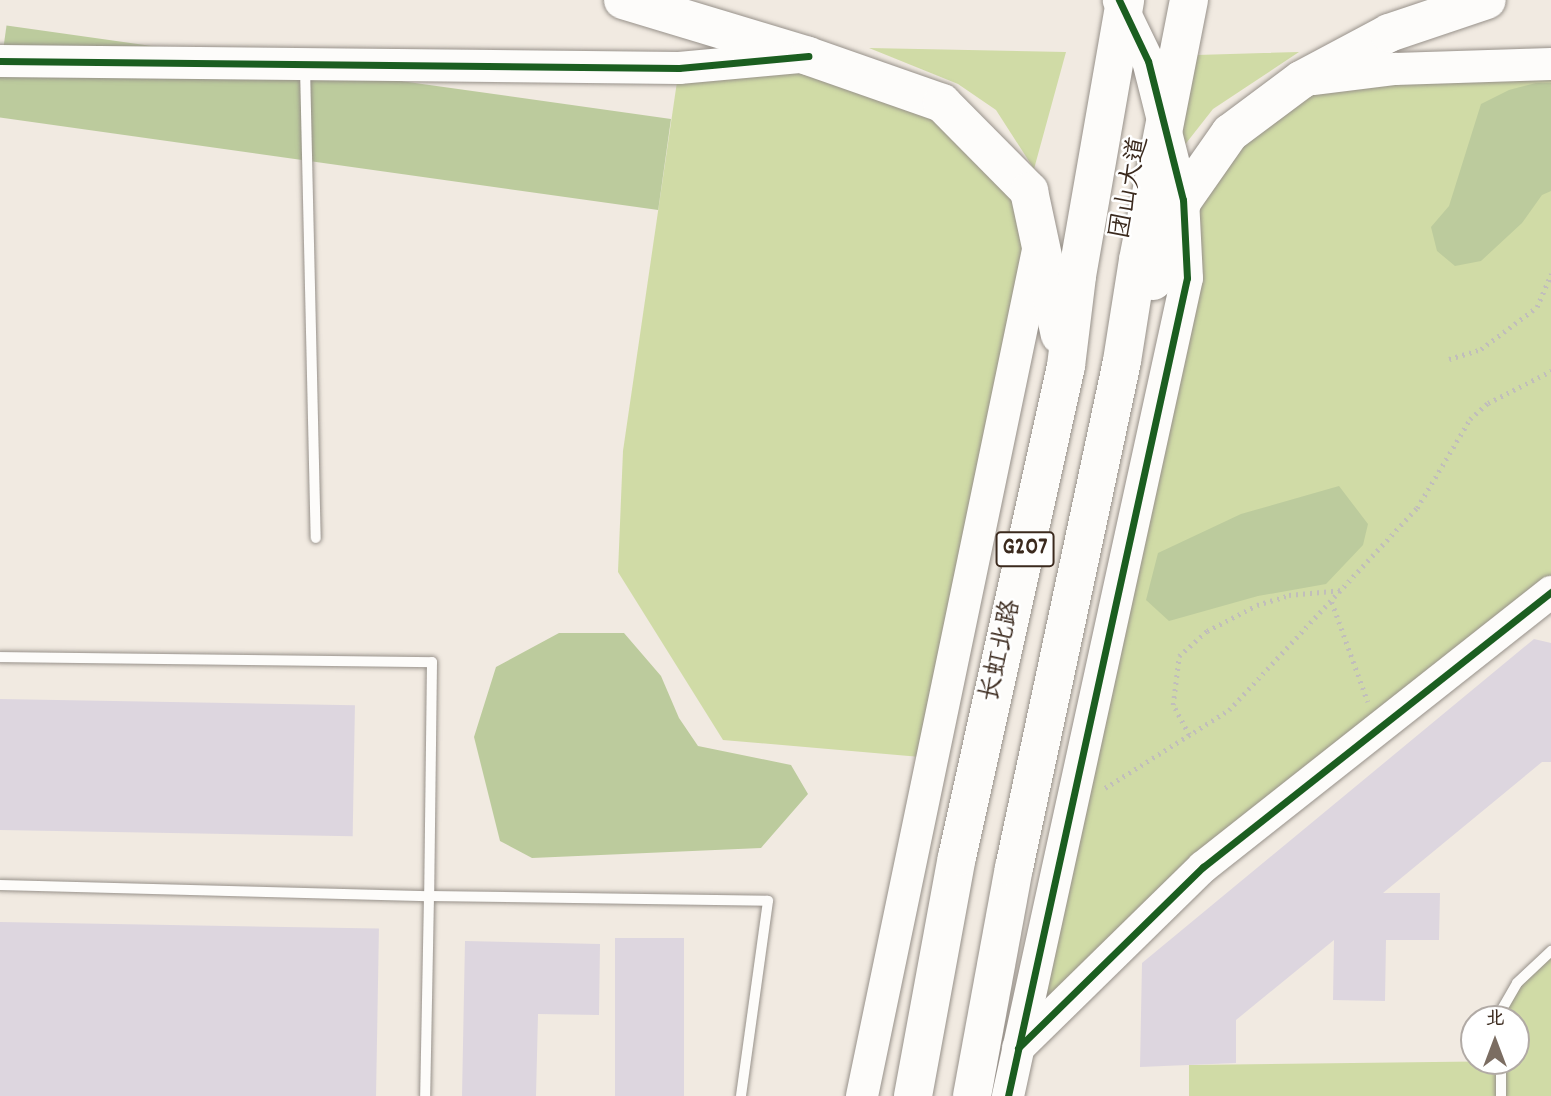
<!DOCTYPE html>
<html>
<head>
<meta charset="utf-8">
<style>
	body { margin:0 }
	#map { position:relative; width:1551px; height:1096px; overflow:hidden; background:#f1eae1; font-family:Dekko,"LXGW WenKai TC",sans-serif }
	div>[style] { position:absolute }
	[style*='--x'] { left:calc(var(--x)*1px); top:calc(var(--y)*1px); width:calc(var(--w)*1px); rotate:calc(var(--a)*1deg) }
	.green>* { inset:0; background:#d0dba6 }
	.forest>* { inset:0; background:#bccb9d; transform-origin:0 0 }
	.building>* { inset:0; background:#ddd6df; transform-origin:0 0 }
	.path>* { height:4.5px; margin-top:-2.25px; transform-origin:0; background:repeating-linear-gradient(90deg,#c1bebb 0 2px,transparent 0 7px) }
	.roads { filter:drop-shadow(0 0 2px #97918a) drop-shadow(0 0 2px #97918a) }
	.lane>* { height:10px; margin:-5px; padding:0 5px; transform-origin:5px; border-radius:5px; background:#fdfcfa }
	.secondary>* { height:32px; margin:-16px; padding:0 16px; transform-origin:16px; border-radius:16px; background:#fdfcfa }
	.highway>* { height:38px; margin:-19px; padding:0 19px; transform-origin:19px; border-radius:19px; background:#fdfcfa }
	.cycleway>* { height:7px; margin:-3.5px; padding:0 3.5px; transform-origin:3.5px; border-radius:3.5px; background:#1b5e20 }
	span { translate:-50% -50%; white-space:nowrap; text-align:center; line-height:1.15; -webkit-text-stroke:5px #fff; paint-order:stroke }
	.shield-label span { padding:2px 5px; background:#fff; border:2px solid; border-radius:5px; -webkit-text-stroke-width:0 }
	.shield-label { font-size:24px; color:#3b2a1e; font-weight:700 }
	.street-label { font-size:26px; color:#3b2a1e }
	.north { position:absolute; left:1460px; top:1005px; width:70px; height:70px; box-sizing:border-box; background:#fff; border:2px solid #b1aaa5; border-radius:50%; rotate:0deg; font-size:19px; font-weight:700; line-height:28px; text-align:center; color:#3b2a1e }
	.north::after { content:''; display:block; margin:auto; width:24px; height:32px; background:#7b6d62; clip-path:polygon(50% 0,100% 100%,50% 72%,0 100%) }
</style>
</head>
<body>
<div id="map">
	<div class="green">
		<i style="clip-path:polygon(869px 48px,1066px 52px,1034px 169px,996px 110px,958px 84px)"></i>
		<i style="clip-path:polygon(1299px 52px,1213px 109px,1169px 165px,1197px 55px)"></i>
		<i style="clip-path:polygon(808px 56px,942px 103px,1040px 240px,932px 758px,723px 740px,618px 572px,623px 451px,679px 68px)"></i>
		<i style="clip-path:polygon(1551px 64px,1551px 592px,1203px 867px,1018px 1048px,1187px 278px,1183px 200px,1301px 80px)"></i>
		<i style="clip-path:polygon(1551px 951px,1551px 1096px,1189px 1096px,1189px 1065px,1516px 1061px,1516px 1019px,1501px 1019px,1517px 983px)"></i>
	</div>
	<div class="forest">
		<i style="clip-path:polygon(1536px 83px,1551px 83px,1551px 191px,1542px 195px,1522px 223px,1481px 261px,1455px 266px,1437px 251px,1431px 227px,1449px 206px,1481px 104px,1509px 90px)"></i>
		<i style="left:671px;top:119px;width:92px;height:671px;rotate:98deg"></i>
		<i style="clip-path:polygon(1339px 486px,1368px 524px,1363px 545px,1326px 584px,1258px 596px,1169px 621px,1146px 600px,1158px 553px,1241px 514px)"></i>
		<i style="clip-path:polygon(559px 633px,624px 633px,661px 676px,679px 718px,698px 746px,791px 765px,808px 794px,761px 848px,532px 858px,500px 841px,474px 737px,496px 667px)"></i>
	</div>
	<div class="building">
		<i style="clip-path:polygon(1534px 639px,1551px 643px,1551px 762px,1542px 762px,1383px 893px,1440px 893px,1439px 940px,1386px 940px,1385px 1001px,1333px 1000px,1334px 940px,1236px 1020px,1236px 1063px,1140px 1067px,1142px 963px)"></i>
		<i style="left:0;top:699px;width:355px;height:131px;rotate:1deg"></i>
		<i style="left:0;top:922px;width:379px;height:174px;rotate:1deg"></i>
		<i style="left:615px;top:938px;width:69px;height:158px"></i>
		<i style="clip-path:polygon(465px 941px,600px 944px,599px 1015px,538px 1014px,536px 1096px,462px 1096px)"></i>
	</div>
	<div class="path">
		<i style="--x:1449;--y:359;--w:34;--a:-17"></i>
		<i style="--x:1481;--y:349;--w:70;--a:-36.9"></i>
		<i style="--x:1537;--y:307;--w:36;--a:-67"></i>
		<i style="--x:1332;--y:602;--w:106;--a:70.2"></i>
		<i style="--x:1189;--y:735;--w:34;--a:-118"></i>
		<i style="--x:1173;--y:705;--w:49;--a:-83"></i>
		<i style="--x:1179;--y:656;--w:38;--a:-42"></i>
		<i style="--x:1207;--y:631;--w:56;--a:-27.5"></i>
		<i style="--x:1257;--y:605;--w:34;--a:-17"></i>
		<i style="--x:1289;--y:595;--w:54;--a:-5.3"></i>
		<i style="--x:1105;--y:788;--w:146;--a:-32.2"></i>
		<i style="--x:1229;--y:710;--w:276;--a:-47.1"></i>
		<i style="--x:1417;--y:508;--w:104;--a:-59.2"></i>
		<i style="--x:1470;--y:419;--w:24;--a:-42"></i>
		<i style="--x:1488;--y:403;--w:71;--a:-26.9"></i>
	</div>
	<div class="roads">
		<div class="lane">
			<i style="--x:305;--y:67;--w:471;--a:88.7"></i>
			<i style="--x:0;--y:657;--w:432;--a:0.7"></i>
			<i style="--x:432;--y:662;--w:234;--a:90.7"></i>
			<i style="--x:429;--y:896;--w:339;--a:0.8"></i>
			<i style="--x:768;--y:901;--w:197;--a:97.9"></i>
			<i style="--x:0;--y:885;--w:429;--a:1.5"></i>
			<i style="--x:429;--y:896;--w:200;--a:91.1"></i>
			<i style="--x:1501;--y:1019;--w:8;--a:-90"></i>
			<i style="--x:1501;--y:1011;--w:32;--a:-60"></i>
			<i style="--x:1517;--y:983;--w:47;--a:-43.3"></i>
			<i style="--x:1501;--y:1061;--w:35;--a:90"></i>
		</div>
		<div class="secondary">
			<i style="--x:0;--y:61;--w:679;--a:0.59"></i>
			<i style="--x:679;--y:68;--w:121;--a:-5.2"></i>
			<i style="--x:1313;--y:79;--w:83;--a:-7"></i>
			<i style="--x:1395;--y:69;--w:156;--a:-1.8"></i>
			<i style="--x:1018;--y:1048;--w:259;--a:-44.4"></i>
			<i style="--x:1203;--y:867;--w:444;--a:-38.3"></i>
			<i style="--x:862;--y:1096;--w:869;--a:-78.25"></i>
			<i style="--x:1008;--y:1096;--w:837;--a:-77.66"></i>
			<i style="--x:1187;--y:278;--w:78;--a:-92.9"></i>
			<i style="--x:1183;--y:200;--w:143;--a:-104.1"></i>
			<i style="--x:1148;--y:61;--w:67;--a:-115.8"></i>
		</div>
		<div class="highway">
			<i style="--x:623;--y:0;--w:193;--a:16.8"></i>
			<i style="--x:808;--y:56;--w:142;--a:19.3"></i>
			<i style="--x:942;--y:103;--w:124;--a:45.3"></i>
			<i style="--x:1029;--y:191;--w:147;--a:77.9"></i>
			<i style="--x:1153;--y:281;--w:86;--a:-69.7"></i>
			<i style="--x:1183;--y:200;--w:82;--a:-55"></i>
			<i style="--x:1230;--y:133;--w:89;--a:-36.7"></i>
			<i style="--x:1301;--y:80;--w:100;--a:-28.1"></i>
			<i style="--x:1389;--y:33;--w:103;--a:-18.6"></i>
			<i style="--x:913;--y:1096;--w:243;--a:-79.6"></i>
			<i style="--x:957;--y:857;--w:503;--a:-77.48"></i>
			<i style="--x:1066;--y:366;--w:91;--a:-83"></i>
			<i style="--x:1077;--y:276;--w:280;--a:-80.1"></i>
			<i style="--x:972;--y:1096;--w:232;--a:-79.6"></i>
			<i style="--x:1014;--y:868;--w:518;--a:-77.97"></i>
			<i style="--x:1122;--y:361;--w:102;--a:-81"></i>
			<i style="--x:1138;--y:260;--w:265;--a:-78.9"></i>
		</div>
	</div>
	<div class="cycleway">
		<i style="--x:0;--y:61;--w:679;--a:0.59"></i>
		<i style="--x:679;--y:68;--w:130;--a:-5.3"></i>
		<i style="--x:1018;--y:1048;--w:259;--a:-44.4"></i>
		<i style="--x:1203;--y:867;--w:444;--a:-38.3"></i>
		<i style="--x:1008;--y:1096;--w:837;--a:-77.66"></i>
		<i style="--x:1187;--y:278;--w:78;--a:-92.9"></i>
		<i style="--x:1183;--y:200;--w:143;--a:-104.1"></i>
		<i style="--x:1148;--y:61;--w:68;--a:-115.4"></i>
	</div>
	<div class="shield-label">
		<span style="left:1025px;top:549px">G207</span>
	</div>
	<div class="street-label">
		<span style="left:1131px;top:188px;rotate:-79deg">团山大道</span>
		<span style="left:1002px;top:651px;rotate:-77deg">长虹北路</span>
	</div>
	<div class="north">北</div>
</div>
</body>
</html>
